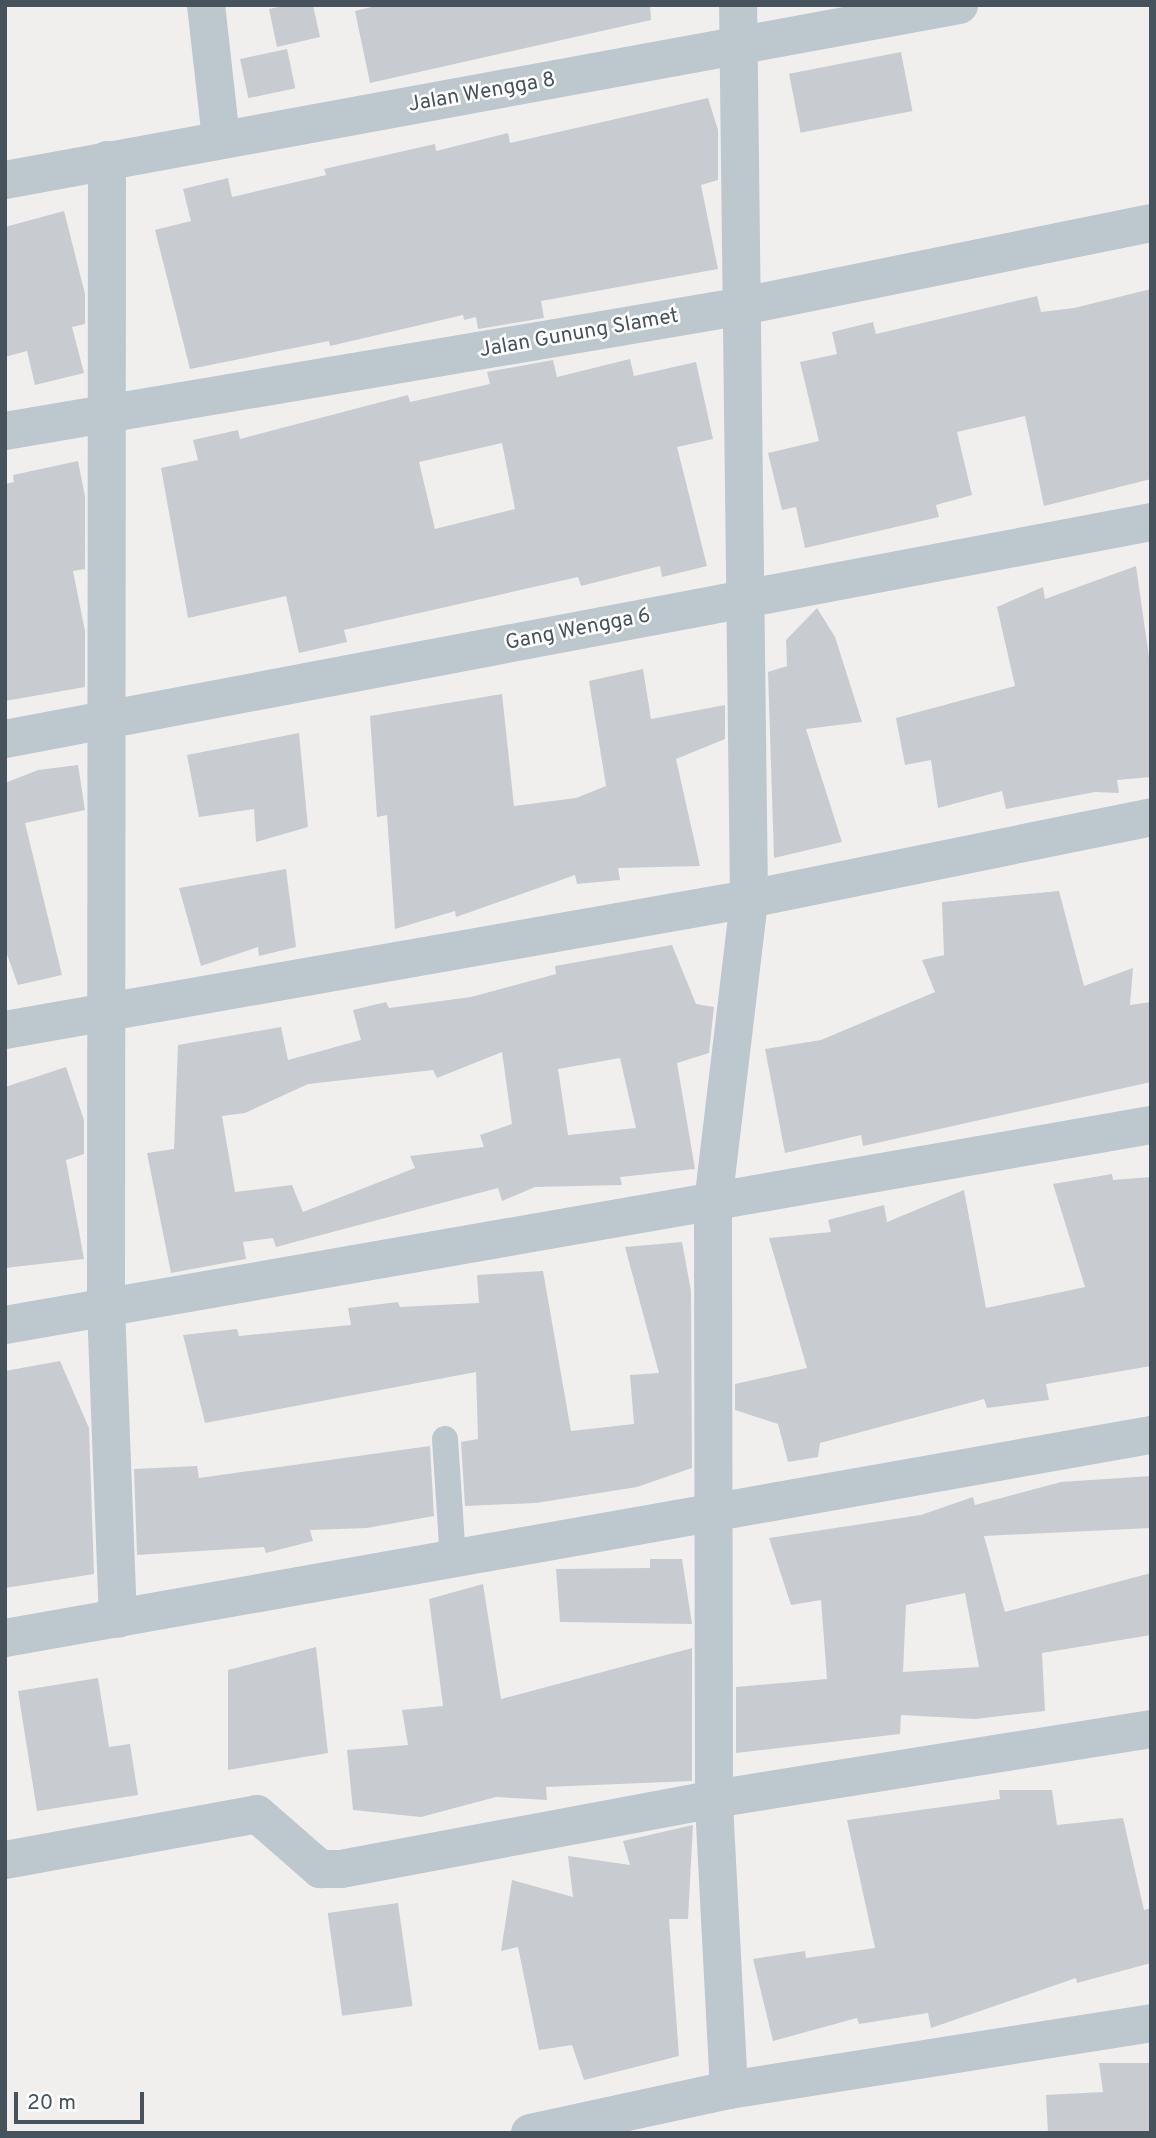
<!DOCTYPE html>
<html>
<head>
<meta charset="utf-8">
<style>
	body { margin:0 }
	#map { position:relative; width:1156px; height:2138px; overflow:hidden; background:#f1eeee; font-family:Overpass,sans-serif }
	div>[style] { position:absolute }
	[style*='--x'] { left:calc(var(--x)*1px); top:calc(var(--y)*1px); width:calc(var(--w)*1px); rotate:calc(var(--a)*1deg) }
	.building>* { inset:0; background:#c8ccd1; transform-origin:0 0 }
	.service>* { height:26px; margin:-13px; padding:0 13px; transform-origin:13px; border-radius:13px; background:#bcc7ce }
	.minor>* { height:38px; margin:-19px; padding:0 19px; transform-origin:19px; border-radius:19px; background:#bcc7ce }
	span { translate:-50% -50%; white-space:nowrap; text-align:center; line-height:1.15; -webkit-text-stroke:5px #fff; paint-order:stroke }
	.street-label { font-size:21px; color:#46535c }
	.frame { position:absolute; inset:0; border:7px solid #46535c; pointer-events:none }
	.scale { position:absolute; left:14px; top:2092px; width:130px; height:32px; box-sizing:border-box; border:4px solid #46535c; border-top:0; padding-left:9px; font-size:21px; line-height:24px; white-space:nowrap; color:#46535c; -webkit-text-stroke:5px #fff; paint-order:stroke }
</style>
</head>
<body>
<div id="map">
	<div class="building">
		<i style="clip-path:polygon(288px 5px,313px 5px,320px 37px,277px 47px,269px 9px)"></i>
		<i style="clip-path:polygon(380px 5px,650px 5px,651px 20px,370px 83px,355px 11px)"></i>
		<i style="left:287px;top:49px;width:40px;height:48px;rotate:78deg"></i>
		<i style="left:901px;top:52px;width:60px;height:114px;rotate:79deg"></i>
		<i style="clip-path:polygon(708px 98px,718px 130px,718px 180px,701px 185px,718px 269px,541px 301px,544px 318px,478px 329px,476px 317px,464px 320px,463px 315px,330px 346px,329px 341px,190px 369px,155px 230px,191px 221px,183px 189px,228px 178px,232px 197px,326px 175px,324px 169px,435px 144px,436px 151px,508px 133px,510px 143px)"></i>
		<i style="clip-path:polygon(64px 211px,85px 294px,85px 324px,72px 327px,84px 373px,35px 385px,27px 351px,5px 357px,5px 227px)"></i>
		<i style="clip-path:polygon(1151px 289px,1151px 479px,1044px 506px,1025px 416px,957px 432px,972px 495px,936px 505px,939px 517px,805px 548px,796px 507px,782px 510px,768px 453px,819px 441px,800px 362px,837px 354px,832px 332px,873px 322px,876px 334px,1037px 296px,1041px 312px,1074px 308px)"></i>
		<i style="clip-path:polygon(evenodd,630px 359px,634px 376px,696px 362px,713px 439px,677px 447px,707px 566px,662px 577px,660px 566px,581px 586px,578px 577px,344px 630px,347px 642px,299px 653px,286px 596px,188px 618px,161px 468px,198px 460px,193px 440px,238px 430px,240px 439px,408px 395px,410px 402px,490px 384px,487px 372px,553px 360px,557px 377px,630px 359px,502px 443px,515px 509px,435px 529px,419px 462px,502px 443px)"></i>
		<i style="clip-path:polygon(78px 461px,85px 496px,85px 569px,73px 571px,85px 631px,85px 687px,5px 701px,5px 484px,14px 482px,13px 475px)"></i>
		<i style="clip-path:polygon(1136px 566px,1151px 671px,1151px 777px,1117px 780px,1119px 793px,1095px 792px,1006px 809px,1002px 791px,938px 808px,931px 760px,905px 765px,896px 718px,1015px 686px,997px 607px,1043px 587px,1045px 599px)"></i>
		<i style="clip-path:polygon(817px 608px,835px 637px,862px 722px,806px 729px,842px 842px,774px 858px,768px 672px,787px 666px,786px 640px)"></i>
		<i style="clip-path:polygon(643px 669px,651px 719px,725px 705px,725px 739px,676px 759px,700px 866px,618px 868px,620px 880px,577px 884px,575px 875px,456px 917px,455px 911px,395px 929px,387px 815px,377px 817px,370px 716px,502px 694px,514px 806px,576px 798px,606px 786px,589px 681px)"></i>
		<i style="clip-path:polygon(299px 733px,308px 827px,256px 842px,254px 809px,199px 817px,187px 755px)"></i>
		<i style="clip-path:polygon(78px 765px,85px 810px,25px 823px,62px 975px,18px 985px,5px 949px,5px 783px,38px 770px)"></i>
		<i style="clip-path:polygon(286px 869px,296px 947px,259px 956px,258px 947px,201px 966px,179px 888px)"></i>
		<i style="clip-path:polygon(1059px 891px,1084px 986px,1133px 968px,1130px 1005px,1151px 1002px,1151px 1082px,863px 1146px,861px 1135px,785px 1153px,765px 1049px,821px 1040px,935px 992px,922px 960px,944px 955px,942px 902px)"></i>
		<i style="clip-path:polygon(evenodd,672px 945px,696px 1004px,714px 1007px,709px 1053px,677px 1063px,695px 1169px,620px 1177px,622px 1185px,535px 1187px,502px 1201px,498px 1188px,276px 1247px,273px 1238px,243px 1242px,246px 1259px,171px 1273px,147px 1153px,174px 1149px,178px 1045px,281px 1027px,288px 1060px,361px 1040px,353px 1010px,386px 1002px,389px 1008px,471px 997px,556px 974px,555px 966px,672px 945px,502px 1052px,512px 1124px,480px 1135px,484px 1147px,410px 1156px,415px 1168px,303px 1212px,292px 1185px,235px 1192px,222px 1116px,245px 1113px,308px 1084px,433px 1070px,437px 1078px,502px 1052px,672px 945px,620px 1058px,636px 1128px,568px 1135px,558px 1069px,620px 1058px)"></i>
		<i style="clip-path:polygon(66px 1067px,84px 1120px,84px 1154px,66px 1160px,84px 1259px,5px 1268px,5px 1087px)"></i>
		<i style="clip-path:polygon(1112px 1174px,1113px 1180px,1151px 1177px,1151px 1366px,1046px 1384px,1049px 1400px,987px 1408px,984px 1399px,820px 1443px,818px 1457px,788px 1462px,778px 1424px,735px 1410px,735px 1384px,807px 1368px,769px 1238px,831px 1232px,828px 1220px,884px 1205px,887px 1222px,964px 1190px,986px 1308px,1085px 1287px,1053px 1184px)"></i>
		<i style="clip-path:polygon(682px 1242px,691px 1291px,692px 1468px,637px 1487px,536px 1503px,465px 1506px,461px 1442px,478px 1439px,476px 1372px,205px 1423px,183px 1335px,237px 1329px,239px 1336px,351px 1325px,348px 1308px,398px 1302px,400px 1307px,479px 1303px,477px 1275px,543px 1271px,571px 1431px,634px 1424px,630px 1375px,659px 1373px,625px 1247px)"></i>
		<i style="clip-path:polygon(60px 1361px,89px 1428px,94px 1574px,5px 1588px,5px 1371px)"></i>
		<i style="clip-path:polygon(430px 1446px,434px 1516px,367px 1528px,310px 1530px,313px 1541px,266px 1553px,264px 1547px,137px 1555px,134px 1469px,197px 1466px,199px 1478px)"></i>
		<i style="clip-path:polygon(evenodd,1151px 1476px,1151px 1528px,984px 1536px,1005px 1612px,1151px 1573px,1151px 1635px,1042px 1653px,1045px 1711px,975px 1719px,901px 1715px,900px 1734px,736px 1753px,736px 1687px,827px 1679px,821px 1600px,791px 1605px,769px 1538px,921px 1515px,973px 1497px,975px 1505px,1061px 1482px,1151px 1476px,965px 1593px,979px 1667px,903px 1672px,906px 1605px,965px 1593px)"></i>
		<i style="clip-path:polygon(650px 1559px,682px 1559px,692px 1624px,560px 1622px,556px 1569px,650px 1568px)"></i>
		<i style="clip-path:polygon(483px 1584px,501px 1699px,692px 1648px,692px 1781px,546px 1787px,547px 1800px,496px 1797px,421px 1817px,353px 1810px,347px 1750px,408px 1745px,402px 1710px,443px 1706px,429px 1599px)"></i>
		<i style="clip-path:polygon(316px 1647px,328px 1753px,228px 1770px,228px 1670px)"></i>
		<i style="clip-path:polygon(98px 1678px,109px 1747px,130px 1744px,138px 1795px,37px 1811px,18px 1691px)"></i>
		<i style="clip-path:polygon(999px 1790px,1052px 1790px,1057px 1825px,1123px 1818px,1144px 1910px,1151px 1908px,1151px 1963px,1077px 1983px,1076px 1978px,931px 2028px,928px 2013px,859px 2024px,857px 2018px,773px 2041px,753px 1959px,805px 1951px,806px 1958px,875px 1948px,847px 1820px,1000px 1799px)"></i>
		<i style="clip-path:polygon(693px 1825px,688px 1919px,669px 1919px,679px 2056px,584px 2080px,572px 2045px,539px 2050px,518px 1947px,501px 1951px,512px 1880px,573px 1897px,568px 1856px,630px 1865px,623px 1841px)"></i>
		<i style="left:398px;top:1903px;width:104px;height:71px;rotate:82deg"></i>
		<i style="clip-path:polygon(1099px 2063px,1151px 2063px,1151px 2133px,1048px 2133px,1046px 2095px,1103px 2092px)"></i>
	</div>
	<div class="service">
		<i style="--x:445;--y:1439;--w:121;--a:86.2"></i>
	</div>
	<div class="minor">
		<i style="--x:206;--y:5;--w:135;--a:83.6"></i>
		<i style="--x:107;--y:160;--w:1147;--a:90.05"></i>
		<i style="--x:106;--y:1307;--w:312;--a:87.8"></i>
		<i style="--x:5;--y:180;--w:970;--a:-10.39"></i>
		<i style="--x:5;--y:431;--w:743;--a:-9.6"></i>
		<i style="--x:738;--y:307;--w:421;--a:-11.5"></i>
		<i style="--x:5;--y:739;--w:1166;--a:-10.72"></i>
		<i style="--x:5;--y:1030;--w:755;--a:-9.99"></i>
		<i style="--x:749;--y:899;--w:410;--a:-11.5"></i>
		<i style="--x:5;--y:1325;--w:1163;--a:-9.9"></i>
		<i style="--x:5;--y:1638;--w:1164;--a:-10.05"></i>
		<i style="--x:5;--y:1860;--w:256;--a:-10.3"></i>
		<i style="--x:257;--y:1814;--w:84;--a:41.1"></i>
		<i style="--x:320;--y:1869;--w:21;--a:0"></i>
		<i style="--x:341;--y:1869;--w:380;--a:-10.6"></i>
		<i style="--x:714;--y:1799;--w:443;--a:-9.1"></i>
		<i style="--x:729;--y:2090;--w:291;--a:-93"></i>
		<i style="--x:714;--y:1799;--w:596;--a:-90.1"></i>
		<i style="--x:713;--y:1203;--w:306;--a:-83.2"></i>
		<i style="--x:749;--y:899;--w:894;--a:-90.7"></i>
		<i style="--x:530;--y:2133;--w:204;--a:-12.2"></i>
		<i style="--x:729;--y:2090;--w:427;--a:-9"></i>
	</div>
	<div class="street-label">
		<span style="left:482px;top:93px;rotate:-10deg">Jalan Wengga 8</span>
		<span style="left:579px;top:334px;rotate:-10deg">Jalan Gunung Slamet</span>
		<span style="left:578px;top:630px;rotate:-11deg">Gang Wengga 6</span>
	</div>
	<div class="frame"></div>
	<div class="scale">20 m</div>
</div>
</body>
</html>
